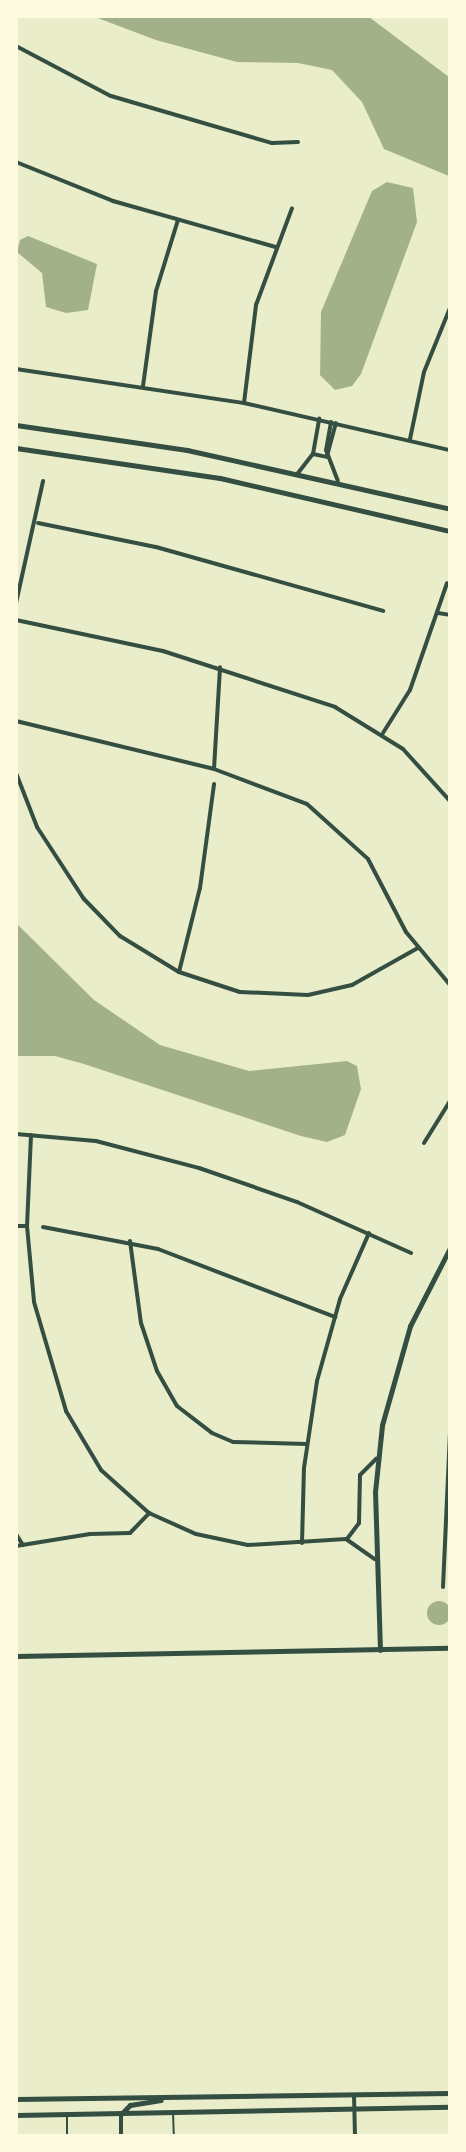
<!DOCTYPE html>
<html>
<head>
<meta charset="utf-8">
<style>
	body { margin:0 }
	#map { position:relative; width:466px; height:2152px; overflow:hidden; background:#e9edc9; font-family:"Nunito Sans",sans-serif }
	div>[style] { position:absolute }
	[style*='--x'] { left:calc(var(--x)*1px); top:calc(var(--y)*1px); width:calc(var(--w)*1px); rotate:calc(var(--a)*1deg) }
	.water>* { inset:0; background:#a3b18a }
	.round { border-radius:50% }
	.service>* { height:2px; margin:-1px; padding:0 1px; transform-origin:1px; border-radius:1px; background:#344e41 }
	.minor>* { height:4px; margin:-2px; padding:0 2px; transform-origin:2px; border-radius:2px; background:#344e41 }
	.tertiary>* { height:5px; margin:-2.5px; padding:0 2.5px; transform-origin:2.5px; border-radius:2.5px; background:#344e41 }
	.secondary>* { height:5px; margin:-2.5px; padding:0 2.5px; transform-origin:2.5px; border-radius:2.5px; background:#344e41 }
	span { translate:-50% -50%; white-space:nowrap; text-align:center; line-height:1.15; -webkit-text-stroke:6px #fefae0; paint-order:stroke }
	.frame { position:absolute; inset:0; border:18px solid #fefae0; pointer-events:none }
</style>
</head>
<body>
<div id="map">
	<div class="water">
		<i style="clip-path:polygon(95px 17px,369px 17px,449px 77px,449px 176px,384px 149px,362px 102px,332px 70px,298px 63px,237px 62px,156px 40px)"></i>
		<i style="clip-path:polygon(387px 182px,413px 188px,417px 222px,361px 374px,352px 386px,335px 390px,320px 375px,321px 312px,372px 191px)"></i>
		<i style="clip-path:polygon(28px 236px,97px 264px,88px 310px,66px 313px,46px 307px,42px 273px,17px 252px,20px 240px)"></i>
		<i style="clip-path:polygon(16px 923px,94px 1000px,160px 1045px,249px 1071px,347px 1061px,357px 1066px,361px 1089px,345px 1135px,327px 1142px,301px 1136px,84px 1064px,55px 1056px,17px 1056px)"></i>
		<i class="round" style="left:427px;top:1601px;width:24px;height:24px"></i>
	</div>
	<div class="service">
		<i style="--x:173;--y:2112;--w:24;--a:88"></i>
		<i style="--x:67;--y:2114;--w:22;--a:90"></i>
	</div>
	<div class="minor">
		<i style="--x:16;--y:46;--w:107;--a:27.8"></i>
		<i style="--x:111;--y:96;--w:168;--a:16.3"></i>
		<i style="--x:272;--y:143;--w:26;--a:-2"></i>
		<i style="--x:16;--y:162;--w:105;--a:21.9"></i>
		<i style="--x:113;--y:201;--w:169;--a:15.8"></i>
		<i style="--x:16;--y:369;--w:231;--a:8.5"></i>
		<i style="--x:244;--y:403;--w:211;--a:12.9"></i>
		<i style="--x:143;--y:386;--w:96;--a:-82.2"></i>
		<i style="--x:156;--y:291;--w:74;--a:-72.8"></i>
		<i style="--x:244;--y:403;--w:99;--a:-83"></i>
		<i style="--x:256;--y:305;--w:103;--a:-69.6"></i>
		<i style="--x:331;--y:422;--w:28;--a:100"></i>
		<i style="--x:326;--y:450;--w:33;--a:69"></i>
		<i style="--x:410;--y:439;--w:68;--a:-78.2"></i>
		<i style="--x:424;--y:372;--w:69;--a:-67.9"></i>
		<i style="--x:313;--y:454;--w:14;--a:12"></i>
		<i style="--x:327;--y:456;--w:34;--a:-75"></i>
		<i style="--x:298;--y:473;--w:24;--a:-52"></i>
		<i style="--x:313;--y:454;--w:36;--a:-80"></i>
		<i style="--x:38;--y:523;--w:120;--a:11.5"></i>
		<i style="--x:156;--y:547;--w:236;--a:15.7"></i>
		<i style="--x:16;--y:603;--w:125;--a:-77.5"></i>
		<i style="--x:438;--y:613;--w:12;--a:9"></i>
		<i style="--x:16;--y:620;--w:150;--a:11.9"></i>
		<i style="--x:163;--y:651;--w:181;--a:18"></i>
		<i style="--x:335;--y:707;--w:80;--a:31.7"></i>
		<i style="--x:403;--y:749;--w:70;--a:47.9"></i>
		<i style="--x:16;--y:721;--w:204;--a:13.6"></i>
		<i style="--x:214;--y:769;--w:99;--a:20.6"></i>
		<i style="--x:307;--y:804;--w:82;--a:42"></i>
		<i style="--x:368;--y:859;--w:82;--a:62.5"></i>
		<i style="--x:406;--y:932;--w:69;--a:50.3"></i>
		<i style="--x:383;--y:733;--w:51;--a:-57.9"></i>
		<i style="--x:410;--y:690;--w:113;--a:-70.9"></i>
		<i style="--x:214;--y:769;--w:102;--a:-86.6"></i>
		<i style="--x:16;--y:773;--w:58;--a:68.7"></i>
		<i style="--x:37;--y:827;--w:86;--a:56.9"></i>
		<i style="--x:84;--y:899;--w:52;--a:45.8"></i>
		<i style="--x:120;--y:936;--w:69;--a:31.4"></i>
		<i style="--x:179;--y:972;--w:64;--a:18.2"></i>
		<i style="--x:240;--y:992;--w:68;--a:2.5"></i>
		<i style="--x:308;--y:995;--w:45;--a:-12.8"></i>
		<i style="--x:352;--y:985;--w:76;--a:-29.3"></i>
		<i style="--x:179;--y:972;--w:87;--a:-76"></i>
		<i style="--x:200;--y:888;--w:105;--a:-82.3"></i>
		<i style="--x:16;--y:1134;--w:80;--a:5"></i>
		<i style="--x:96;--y:1141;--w:106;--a:14.7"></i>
		<i style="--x:199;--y:1168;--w:104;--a:19.1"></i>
		<i style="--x:297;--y:1202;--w:125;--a:24.1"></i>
		<i style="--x:31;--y:1135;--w:91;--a:92.5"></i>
		<i style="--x:27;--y:1226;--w:76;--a:84.7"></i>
		<i style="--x:34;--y:1302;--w:114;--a:73.6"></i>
		<i style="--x:66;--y:1411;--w:69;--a:59.3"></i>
		<i style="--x:101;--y:1470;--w:64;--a:41.9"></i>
		<i style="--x:149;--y:1513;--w:51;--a:24.1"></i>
		<i style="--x:196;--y:1534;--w:53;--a:11.9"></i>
		<i style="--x:248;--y:1545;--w:98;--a:-3.5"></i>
		<i style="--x:346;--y:1539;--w:35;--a:35"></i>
		<i style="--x:424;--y:1143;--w:49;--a:-58.2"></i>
		<i style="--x:16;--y:1226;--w:11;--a:0"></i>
		<i style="--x:43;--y:1227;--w:117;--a:10.8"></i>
		<i style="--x:158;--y:1249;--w:190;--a:21"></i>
		<i style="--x:130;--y:1241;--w:83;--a:82.4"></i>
		<i style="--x:141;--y:1323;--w:51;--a:71.6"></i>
		<i style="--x:157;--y:1371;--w:40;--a:60.3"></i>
		<i style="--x:177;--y:1406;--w:44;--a:37.6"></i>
		<i style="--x:212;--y:1433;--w:23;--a:23"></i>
		<i style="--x:233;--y:1442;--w:74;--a:1.5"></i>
		<i style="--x:16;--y:1534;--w:13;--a:58"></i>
		<i style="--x:347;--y:1539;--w:20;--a:-53"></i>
		<i style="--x:359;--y:1523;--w:48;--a:-88.8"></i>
		<i style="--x:360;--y:1475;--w:23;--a:-45"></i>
		<i style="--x:302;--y:1543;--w:75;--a:-88.5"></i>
		<i style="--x:304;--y:1468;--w:88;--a:-81.5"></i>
		<i style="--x:317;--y:1381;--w:85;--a:-74.3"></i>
		<i style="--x:340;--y:1299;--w:72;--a:-66.3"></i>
		<i style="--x:16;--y:1546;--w:75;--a:-9.2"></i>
		<i style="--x:90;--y:1534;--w:40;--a:-1.4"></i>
		<i style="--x:130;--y:1533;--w:28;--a:-46"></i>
		<i style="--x:443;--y:1587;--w:157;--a:-87.4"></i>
		<i style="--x:354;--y:2095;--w:41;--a:88.6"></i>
		<i style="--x:121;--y:2114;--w:22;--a:90"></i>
	</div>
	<div class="tertiary">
		<i style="--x:380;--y:1650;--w:158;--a:-91.8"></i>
		<i style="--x:375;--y:1492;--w:67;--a:-84"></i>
		<i style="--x:382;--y:1425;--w:103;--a:-74.2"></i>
		<i style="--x:410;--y:1326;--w:88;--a:-62.9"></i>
		<i style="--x:16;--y:1656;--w:434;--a:-1.1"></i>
		<i style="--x:16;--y:2099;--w:434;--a:-0.8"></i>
		<i style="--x:121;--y:2114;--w:13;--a:-45"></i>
		<i style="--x:130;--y:2105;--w:31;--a:-9"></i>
		<i style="--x:16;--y:2115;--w:434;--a:-1.1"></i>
	</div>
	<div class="secondary">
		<i style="--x:16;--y:425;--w:173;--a:8.3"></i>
		<i style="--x:187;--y:450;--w:270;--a:12.6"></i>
		<i style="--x:16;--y:448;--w:206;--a:8.4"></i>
		<i style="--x:220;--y:478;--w:236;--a:13"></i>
	</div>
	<div class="frame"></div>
</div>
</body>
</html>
